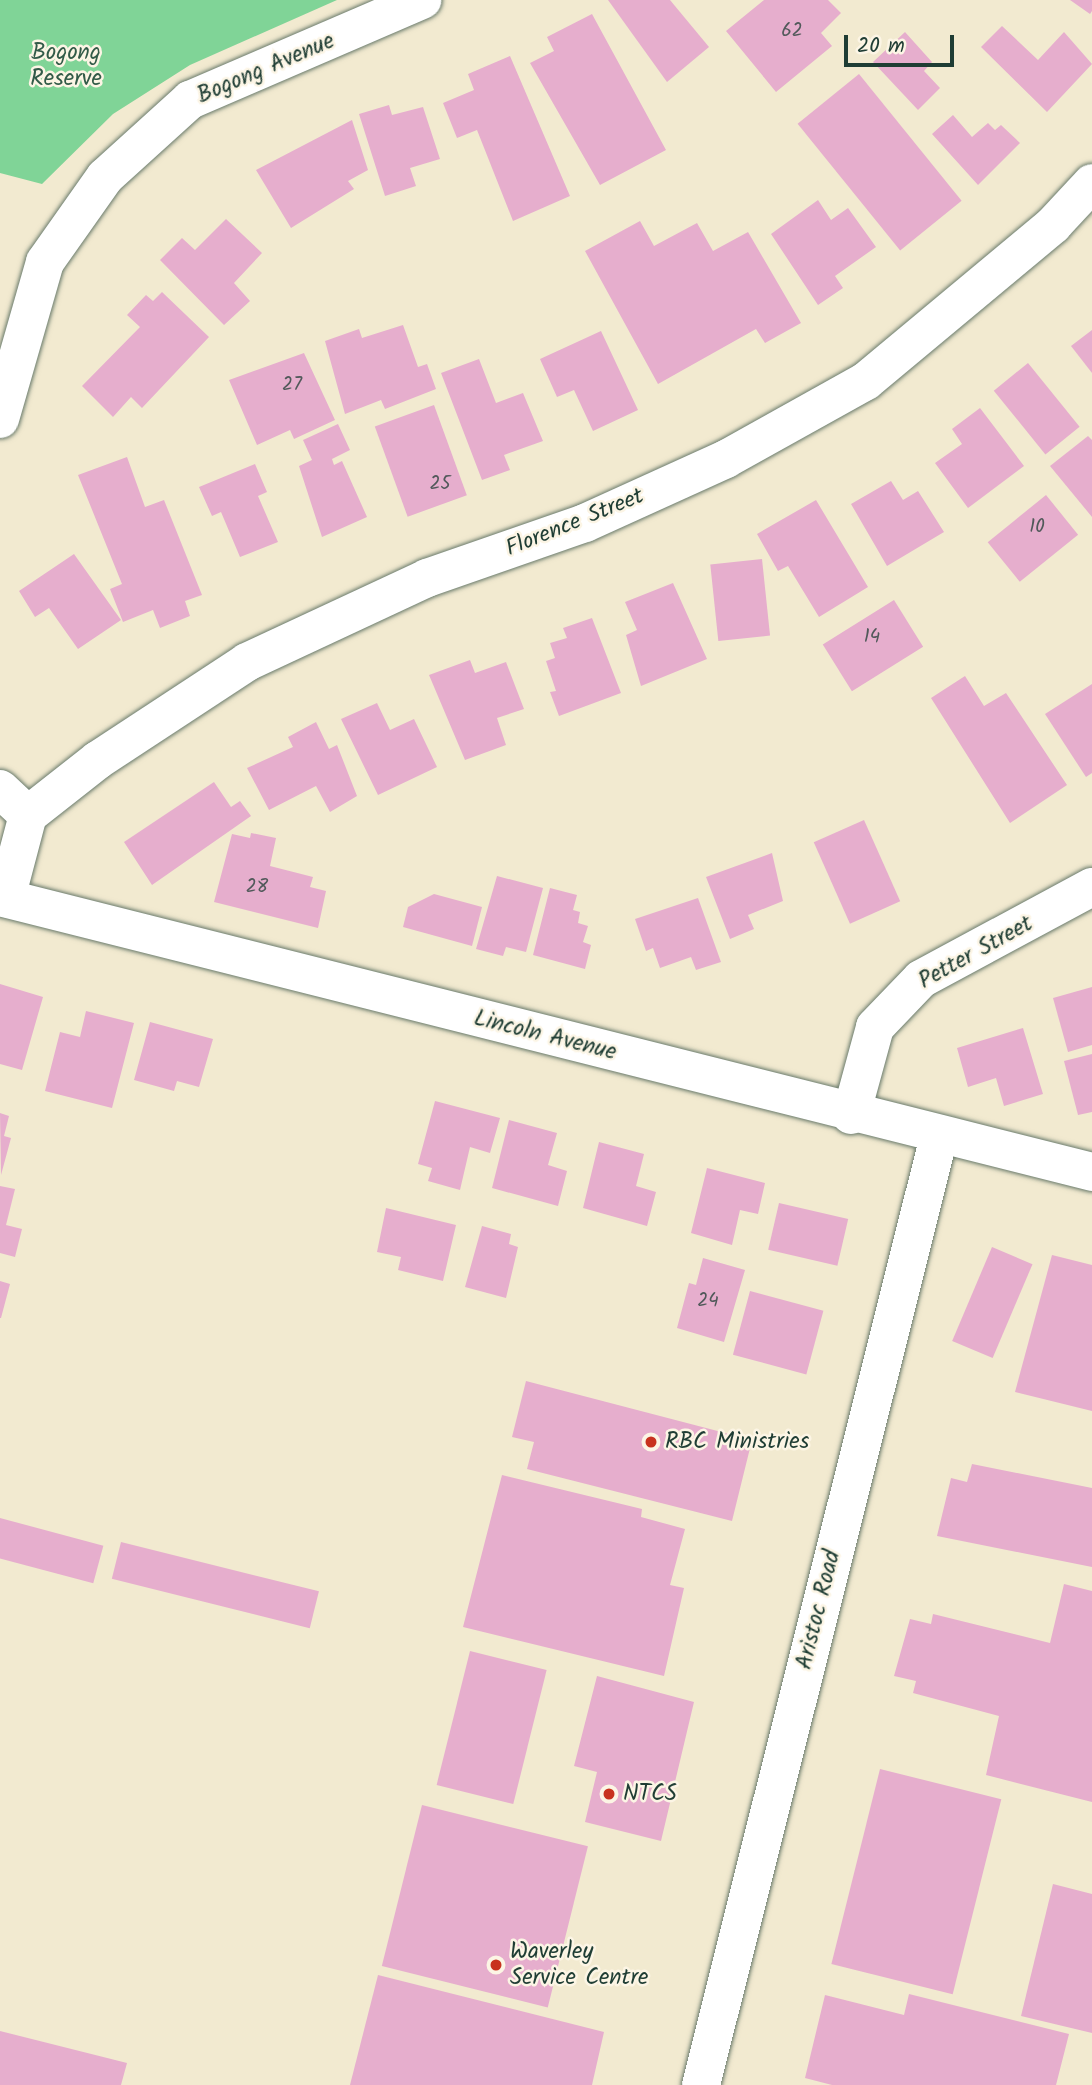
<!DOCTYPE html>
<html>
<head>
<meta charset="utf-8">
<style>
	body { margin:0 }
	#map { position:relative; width:1092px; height:2085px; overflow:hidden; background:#f2ead0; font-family:Kalam,sans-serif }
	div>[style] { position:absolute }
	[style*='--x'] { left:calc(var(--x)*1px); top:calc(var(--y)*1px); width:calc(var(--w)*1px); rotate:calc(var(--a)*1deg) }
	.green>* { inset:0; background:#80d497 }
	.building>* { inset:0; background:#e6aecd; transform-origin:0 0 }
	.roads { filter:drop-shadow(0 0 2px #697a6b) drop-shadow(0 0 2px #697a6b) }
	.minor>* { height:38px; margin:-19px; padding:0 19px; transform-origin:19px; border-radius:19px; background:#fff }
	.dots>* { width:19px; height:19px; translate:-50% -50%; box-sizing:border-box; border:4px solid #fcf5e5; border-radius:50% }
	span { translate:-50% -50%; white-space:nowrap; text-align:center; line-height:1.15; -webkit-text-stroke:5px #fcf5e5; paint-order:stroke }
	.number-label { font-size:19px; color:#51595a }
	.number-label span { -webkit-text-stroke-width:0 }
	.park-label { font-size:23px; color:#325b48 }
	.street-label { font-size:23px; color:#1f3d34 }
	.poi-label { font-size:23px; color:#1f3d34 }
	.left { translate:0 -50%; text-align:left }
	.scale { position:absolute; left:844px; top:35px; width:110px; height:32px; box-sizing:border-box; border:4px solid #1f3d34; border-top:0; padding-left:9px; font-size:21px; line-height:24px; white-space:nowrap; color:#1f3d34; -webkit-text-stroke:5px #fcf5e5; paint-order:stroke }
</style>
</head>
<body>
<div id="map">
	<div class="green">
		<i style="clip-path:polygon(0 0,337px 0,190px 65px,113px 114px,42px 184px,0 173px)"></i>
	</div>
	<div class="building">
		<i style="clip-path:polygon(608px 0,670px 0,709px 47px,667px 82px)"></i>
		<i style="clip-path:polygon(764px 0,828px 0,841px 13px,821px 33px,832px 46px,776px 92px,726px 31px)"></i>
		<i style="clip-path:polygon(1070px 0,1092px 0,1092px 11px,1090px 14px)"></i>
		<i style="clip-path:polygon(592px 14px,666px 150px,600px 185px,530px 63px,554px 51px,547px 37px)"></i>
		<i style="clip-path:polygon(1002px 26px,1038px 60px,1064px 32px,1092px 64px,1047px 112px,981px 47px)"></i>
		<i style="clip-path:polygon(905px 32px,932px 62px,924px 71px,940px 88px,918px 110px,873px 62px)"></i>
		<i style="clip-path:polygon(510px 56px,570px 196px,513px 221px,477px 130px,457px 138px,443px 103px,474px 90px,468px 74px)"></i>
		<i style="left:859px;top:74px;width:163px;height:79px;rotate:51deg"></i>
		<i style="clip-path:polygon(389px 105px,392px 115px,423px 107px,440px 159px,410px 168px,416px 186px,385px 196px,359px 114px)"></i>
		<i style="clip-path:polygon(953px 115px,972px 137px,988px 123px,995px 130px,1001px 125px,1020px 143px,978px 185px,932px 134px)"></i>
		<i style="clip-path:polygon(352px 120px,368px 170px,348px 181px,354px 189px,291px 228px,256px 170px)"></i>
		<i style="clip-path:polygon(818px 200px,831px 220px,848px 208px,876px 247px,835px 276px,843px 288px,818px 305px,771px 234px)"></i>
		<i style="clip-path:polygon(226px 219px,262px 253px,234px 283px,250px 301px,224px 325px,160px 260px,182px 238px,195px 250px)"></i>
		<i style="clip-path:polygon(640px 221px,654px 246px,697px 223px,713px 251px,748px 232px,801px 323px,765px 343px,756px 329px,658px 384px,585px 251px)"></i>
		<i style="clip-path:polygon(162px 292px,209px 337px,142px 408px,131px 397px,113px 417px,82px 386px,140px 327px,127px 315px,146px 295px,153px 301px)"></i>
		<i style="clip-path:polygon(403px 325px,418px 367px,427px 364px,436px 389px,385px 409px,381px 400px,345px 414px,325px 341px,359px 329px,362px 338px)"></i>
		<i style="clip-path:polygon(1092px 330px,1092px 373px,1071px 346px)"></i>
		<i style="clip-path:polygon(601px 331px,638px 410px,593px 431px,574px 390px,557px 397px,540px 359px)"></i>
		<i style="clip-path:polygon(304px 353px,335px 420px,294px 439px,290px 430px,257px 445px,229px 380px)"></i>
		<i style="clip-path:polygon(479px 359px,496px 403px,523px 393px,543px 441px,504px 455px,510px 470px,482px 480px,441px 373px)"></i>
		<i style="left:1028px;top:363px;width:82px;height:44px;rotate:51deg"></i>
		<i style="left:434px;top:405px;width:96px;height:63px;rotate:70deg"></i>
		<i style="clip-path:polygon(980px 408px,1024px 466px,968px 508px,935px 463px,962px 444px,952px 429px)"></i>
		<i style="clip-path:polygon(338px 424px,350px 450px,332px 459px,334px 465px,342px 461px,367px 517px,322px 537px,299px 466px,312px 460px,303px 440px)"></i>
		<i style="clip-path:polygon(1088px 436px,1092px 440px,1092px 517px,1050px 466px)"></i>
		<i style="clip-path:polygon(127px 457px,145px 507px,164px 500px,202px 595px,185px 601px,190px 616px,160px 628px,153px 610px,123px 622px,110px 589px,122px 584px,78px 475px)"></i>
		<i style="clip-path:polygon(255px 464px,267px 492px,258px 496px,278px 542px,240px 557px,221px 512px,212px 516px,199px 487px)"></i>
		<i style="clip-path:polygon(891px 481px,903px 500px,918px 491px,944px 532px,887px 566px,851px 504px)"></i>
		<i style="left:1046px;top:495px;width:51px;height:75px;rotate:51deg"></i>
		<i style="clip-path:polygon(816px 500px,868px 587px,819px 617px,788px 566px,778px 571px,757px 534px)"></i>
		<i style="clip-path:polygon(74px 554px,121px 620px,78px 649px,49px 608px,35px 617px,19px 591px)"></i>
		<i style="left:762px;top:559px;width:77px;height:52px;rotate:84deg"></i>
		<i style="clip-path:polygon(673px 583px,707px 659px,641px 686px,626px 635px,637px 630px,625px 602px)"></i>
		<i style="left:894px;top:600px;width:55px;height:84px;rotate:58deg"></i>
		<i style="clip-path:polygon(592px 618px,621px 693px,559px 716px,550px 692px,556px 691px,546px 661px,555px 658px,550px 643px,567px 638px,563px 628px)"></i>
		<i style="clip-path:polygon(470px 660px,475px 673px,506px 662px,524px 709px,497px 718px,506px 745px,465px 760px,429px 675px)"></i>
		<i style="clip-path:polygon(965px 676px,984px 706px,1006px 693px,1067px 785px,1010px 823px,931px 698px)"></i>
		<i style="clip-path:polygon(1092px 684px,1092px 773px,1086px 777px,1045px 714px)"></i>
		<i style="clip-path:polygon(377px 703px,390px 730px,414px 719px,437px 767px,378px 795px,341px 719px)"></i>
		<i style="clip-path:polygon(316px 722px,329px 749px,337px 745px,357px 796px,330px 812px,316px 786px,269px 810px,247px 768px,293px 747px,288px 737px)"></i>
		<i style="clip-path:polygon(214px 782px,231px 807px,240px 801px,251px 816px,152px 885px,124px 842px)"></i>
		<i style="left:864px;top:820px;width:89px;height:55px;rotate:66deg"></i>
		<i style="clip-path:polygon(251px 833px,276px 838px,270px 866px,313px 877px,310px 887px,326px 891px,318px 928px,214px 902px,232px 834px,250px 838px)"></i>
		<i style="clip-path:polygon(772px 853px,783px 901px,748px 915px,754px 929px,730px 939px,706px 877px)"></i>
		<i style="clip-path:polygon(497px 876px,543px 888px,526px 952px,506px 947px,503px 956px,476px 949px)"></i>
		<i style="clip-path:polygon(550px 888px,577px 895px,573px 910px,580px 912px,578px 923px,588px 926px,583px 942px,591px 945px,585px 969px,533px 955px)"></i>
		<i style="clip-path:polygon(434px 894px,482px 907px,472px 946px,403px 927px,408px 907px)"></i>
		<i style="clip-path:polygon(698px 898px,721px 962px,696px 970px,691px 957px,660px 968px,653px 948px,646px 951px,635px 919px)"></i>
		<i style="clip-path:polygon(0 984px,43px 997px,22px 1070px,0 1064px)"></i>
		<i style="clip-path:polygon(1092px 987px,1092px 1045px,1068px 1052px,1053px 998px)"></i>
		<i style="clip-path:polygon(86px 1011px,134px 1023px,112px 1108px,45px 1091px,60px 1032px,80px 1037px)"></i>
		<i style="clip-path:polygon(150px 1022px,213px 1039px,199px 1087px,177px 1081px,174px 1091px,134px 1080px)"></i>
		<i style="clip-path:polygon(1023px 1028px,1043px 1094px,1004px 1106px,996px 1078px,968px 1087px,957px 1048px)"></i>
		<i style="clip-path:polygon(1092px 1054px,1092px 1112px,1078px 1115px,1064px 1061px)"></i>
		<i style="clip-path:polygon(435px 1101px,500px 1118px,490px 1153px,470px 1147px,460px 1190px,428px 1181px,432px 1168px,418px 1164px)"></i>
		<i style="clip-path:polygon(0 1113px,9px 1116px,4px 1136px,11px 1138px,1px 1175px)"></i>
		<i style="clip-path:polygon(509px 1120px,557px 1133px,548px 1165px,567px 1171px,558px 1206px,492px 1188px)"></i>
		<i style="clip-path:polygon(599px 1142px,644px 1154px,636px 1186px,656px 1192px,647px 1226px,583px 1208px)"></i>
		<i style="clip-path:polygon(707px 1168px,765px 1183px,758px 1214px,740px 1210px,732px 1245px,691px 1233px)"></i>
		<i style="clip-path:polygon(0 1186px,15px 1189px,6px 1225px,22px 1229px,15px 1257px,0 1253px)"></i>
		<i style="left:779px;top:1203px;width:71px;height:48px;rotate:13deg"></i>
		<i style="clip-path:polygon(386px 1208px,456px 1225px,443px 1281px,398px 1270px,401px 1257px,377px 1252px)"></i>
		<i style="clip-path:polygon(482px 1226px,511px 1234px,509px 1244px,518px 1247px,506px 1298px,465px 1287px)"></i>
		<i style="left:992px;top:1247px;width:44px;height:102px;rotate:23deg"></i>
		<i style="clip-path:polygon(1052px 1255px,1092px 1265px,1092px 1411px,1015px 1392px)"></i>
		<i style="clip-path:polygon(703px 1258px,745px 1270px,724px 1342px,677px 1328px,689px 1283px,696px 1285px)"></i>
		<i style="clip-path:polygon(0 1281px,10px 1284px,1px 1318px,0 1318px)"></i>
		<i style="left:750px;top:1291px;width:76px;height:66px;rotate:15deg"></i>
		<i style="clip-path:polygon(526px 1381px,752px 1440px,732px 1521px,527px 1469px,534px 1442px,512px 1437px)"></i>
		<i style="clip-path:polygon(972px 1464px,1092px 1488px,1092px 1567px,937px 1536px,951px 1478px,967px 1482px)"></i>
		<i style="clip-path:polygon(502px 1475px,642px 1509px,641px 1517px,685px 1529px,670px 1585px,684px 1588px,664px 1676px,463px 1627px)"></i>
		<i style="left:0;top:1518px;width:107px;height:39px;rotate:15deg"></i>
		<i style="left:121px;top:1542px;width:204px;height:38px;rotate:14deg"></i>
		<i style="clip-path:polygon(1064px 1584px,1092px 1591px,1092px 1802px,986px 1775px,999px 1716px,913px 1693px,916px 1681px,894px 1676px,910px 1619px,931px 1624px,933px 1614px,1050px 1643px)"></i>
		<i style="left:470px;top:1651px;width:79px;height:138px;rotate:14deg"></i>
		<i style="clip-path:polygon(597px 1676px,694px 1702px,661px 1841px,585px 1822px,597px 1772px,574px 1766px)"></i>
		<i style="left:880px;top:1769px;width:125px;height:201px;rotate:14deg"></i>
		<i style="left:422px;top:1805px;width:171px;height:166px;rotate:14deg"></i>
		<i style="clip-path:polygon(1053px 1884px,1092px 1894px,1092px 2033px,1021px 2016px)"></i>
		<i style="clip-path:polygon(378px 1975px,604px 2032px,592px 2085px,350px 2085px)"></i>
		<i style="clip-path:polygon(909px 1994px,1069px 2034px,1056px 2085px,832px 2085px,805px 2078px,825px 1995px,904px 2015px)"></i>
		<i style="clip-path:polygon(0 2031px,127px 2063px,121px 2085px,0 2085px)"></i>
	</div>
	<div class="roads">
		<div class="minor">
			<i style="--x:0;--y:419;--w:163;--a:-74"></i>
			<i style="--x:45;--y:262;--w:104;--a:-54.8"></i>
			<i style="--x:105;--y:177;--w:115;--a:-42.2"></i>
			<i style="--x:190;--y:100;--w:253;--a:-23.3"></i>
			<i style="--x:0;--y:789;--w:38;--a:43"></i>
			<i style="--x:28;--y:815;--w:86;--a:104.8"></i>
			<i style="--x:28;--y:815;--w:89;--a:-38.2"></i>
			<i style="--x:98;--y:760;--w:178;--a:-33.3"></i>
			<i style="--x:247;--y:662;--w:199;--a:-25"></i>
			<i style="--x:427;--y:578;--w:167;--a:-19.2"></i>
			<i style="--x:585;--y:523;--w:155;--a:-24.4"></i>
			<i style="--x:726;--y:459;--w:160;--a:-29.1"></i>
			<i style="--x:866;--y:381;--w:244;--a:-39.8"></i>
			<i style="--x:1053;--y:225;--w:57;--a:-47.1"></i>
			<i style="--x:0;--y:897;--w:1126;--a:14.13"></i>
			<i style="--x:851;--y:1115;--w:91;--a:-74.7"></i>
			<i style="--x:875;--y:1027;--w:66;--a:-46.2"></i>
			<i style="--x:921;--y:979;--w:194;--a:-28.3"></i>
			<i style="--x:701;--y:2085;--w:978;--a:-75.92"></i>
		</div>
	</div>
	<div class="dots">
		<i style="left:651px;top:1442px;background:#c8321e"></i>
		<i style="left:609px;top:1794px;background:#c8321e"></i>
		<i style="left:496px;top:1965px;background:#c8321e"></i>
	</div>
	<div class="number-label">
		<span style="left:792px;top:32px">62</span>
		<span style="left:292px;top:386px">27</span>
		<span style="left:440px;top:485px">25</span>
		<span style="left:1037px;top:528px">10</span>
		<span style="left:872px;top:638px">14</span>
		<span style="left:257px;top:888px">28</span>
		<span style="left:708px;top:1302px">24</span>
	</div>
	<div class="park-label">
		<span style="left:66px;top:66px">Bogong<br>Reserve</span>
	</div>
	<div class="street-label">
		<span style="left:266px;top:69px;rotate:-23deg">Bogong Avenue</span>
		<span style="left:575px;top:523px;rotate:-22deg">Florence Street</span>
		<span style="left:976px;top:953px;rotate:-29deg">Petter Street</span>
		<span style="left:545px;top:1036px;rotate:14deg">Lincoln Avenue</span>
		<span style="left:819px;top:1610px;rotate:-76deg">Aristoc Road</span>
	</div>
	<div class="poi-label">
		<span class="left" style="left:665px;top:1442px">RBC Ministries</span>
		<span class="left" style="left:623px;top:1794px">NTCS</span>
		<span class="left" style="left:510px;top:1965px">Waverley<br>Service Centre</span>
	</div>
	<div class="scale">20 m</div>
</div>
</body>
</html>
